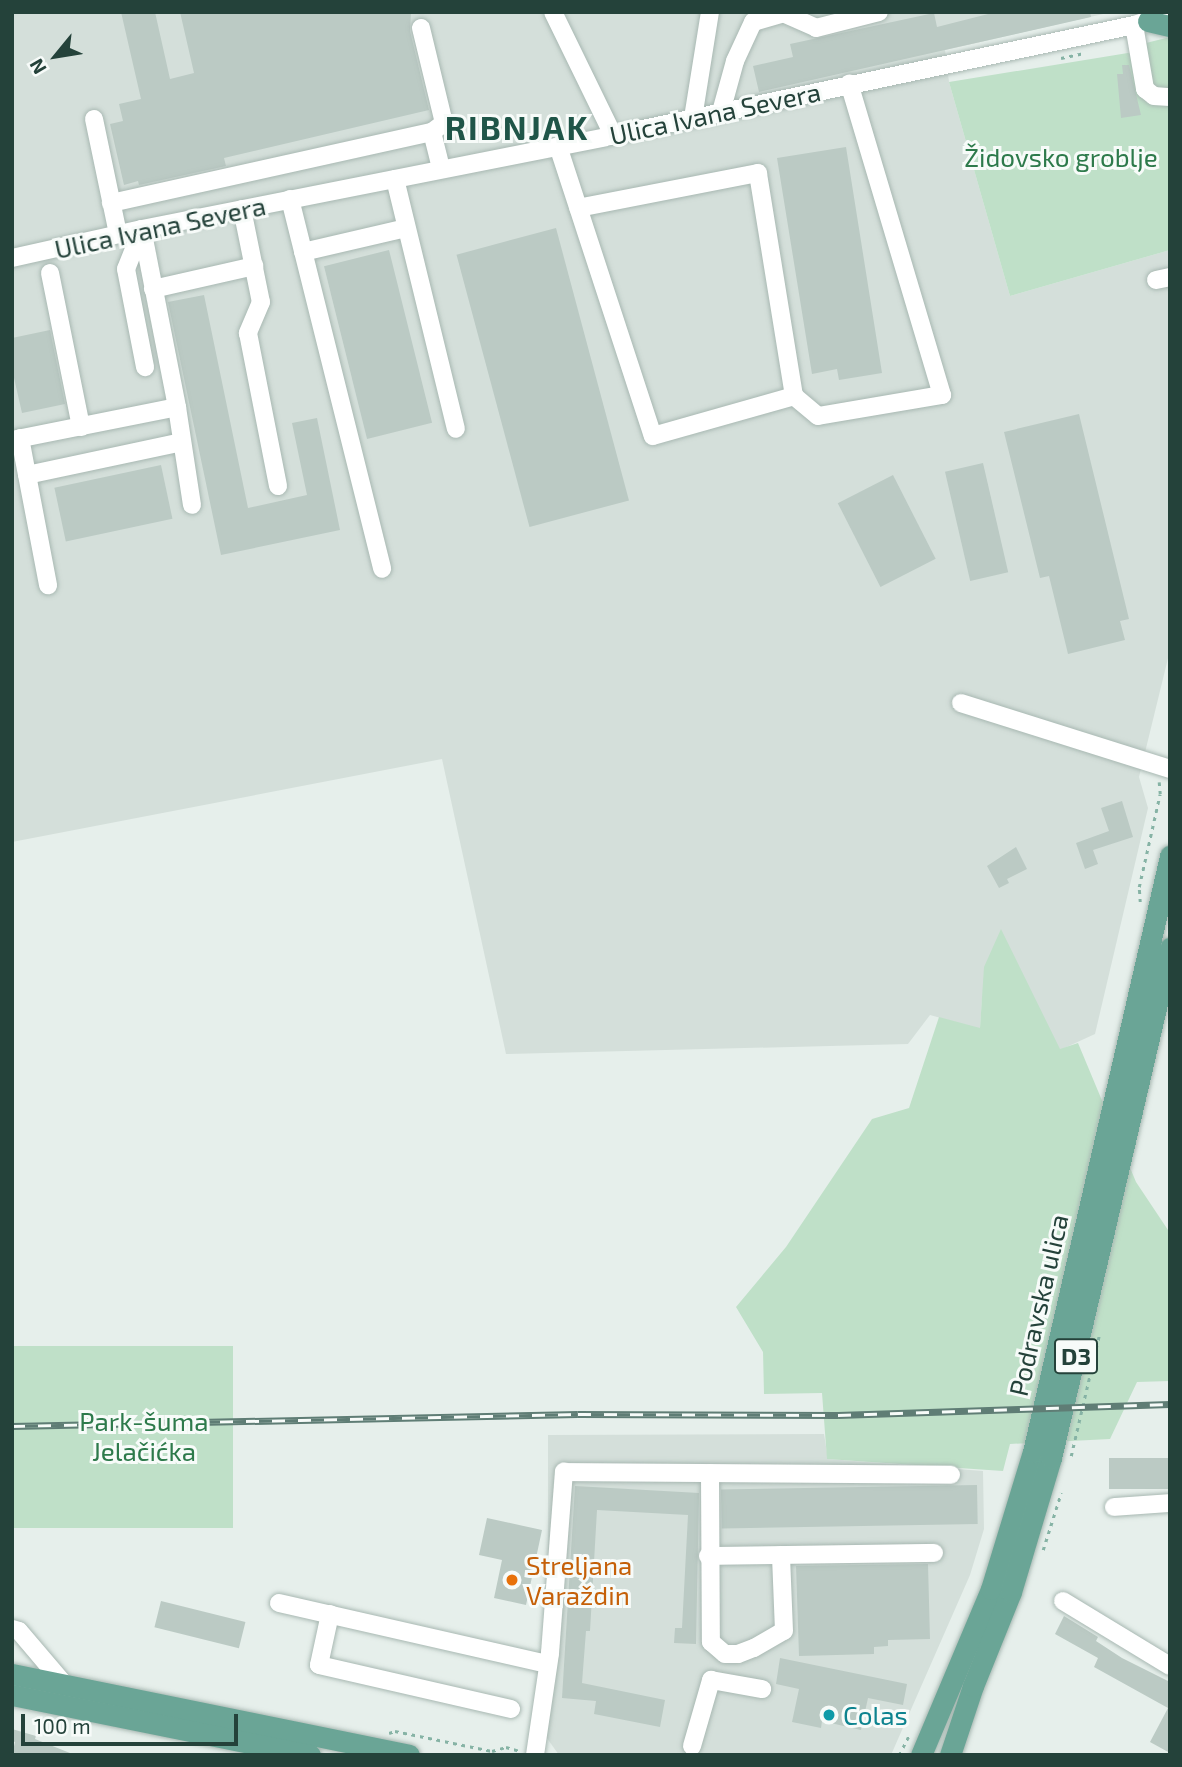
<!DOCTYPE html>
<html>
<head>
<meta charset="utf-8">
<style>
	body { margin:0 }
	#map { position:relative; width:1182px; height:1767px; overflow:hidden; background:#e6efeb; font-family:"Exo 2",sans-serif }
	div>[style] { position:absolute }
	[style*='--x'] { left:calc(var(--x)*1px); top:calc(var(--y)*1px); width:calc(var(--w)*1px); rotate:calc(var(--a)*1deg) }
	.built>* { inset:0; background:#d4dfda }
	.green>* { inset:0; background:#bfe0c8; transform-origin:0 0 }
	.building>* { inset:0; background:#bbcac4; transform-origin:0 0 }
	.path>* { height:2.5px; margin-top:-1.25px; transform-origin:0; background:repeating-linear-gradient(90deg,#86b3a5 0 3.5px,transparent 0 8.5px) }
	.roads { filter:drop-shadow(0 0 2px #a8b8b2) drop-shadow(0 0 2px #a8b8b2) }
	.minor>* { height:18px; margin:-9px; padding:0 9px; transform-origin:9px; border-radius:9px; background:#fff }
	.major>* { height:21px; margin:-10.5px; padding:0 10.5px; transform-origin:10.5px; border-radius:10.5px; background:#6aa596 }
	.rail>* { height:7px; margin-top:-3.5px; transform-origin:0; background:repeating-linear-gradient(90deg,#f7fbf9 0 13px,#5f7d75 0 26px); box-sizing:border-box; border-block:2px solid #5f7d75 }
	.dots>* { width:19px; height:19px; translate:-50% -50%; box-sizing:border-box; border:4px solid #f7fbf9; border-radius:50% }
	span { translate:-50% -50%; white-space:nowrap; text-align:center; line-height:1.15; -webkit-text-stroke:6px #f7fbf9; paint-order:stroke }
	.shield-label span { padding:2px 5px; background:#f7fbf9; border:2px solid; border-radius:5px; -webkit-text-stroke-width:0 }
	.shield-label { font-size:24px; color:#24423a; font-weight:700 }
	.street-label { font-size:26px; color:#24423a }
	.park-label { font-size:26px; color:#2d7a4b }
	.food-label { font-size:26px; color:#c56008 }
	.left { translate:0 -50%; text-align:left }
	.culture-label { font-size:26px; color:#0d838f }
	.district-label { font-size:33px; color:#1f5548; font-weight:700; letter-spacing:2px }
	.frame { position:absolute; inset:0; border:14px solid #24423a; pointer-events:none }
	.north { position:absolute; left:21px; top:21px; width:70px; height:70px; -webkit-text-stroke:5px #f7fbf9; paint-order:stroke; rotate:240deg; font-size:19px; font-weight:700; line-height:28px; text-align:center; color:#24423a }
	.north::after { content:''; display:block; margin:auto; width:24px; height:32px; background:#24423a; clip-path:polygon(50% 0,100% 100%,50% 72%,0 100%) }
	.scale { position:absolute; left:21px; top:1714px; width:217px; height:32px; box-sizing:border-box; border:4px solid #24423a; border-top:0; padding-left:9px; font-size:21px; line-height:24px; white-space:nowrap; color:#24423a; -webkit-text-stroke:5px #f7fbf9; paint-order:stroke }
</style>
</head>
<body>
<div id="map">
	<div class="built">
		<i style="clip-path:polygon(12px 12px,1112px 12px,945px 50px,949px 82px,1010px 296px,1170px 250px,1170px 650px,1139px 777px,1148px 808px,1095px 1034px,1060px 1050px,982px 999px,980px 1029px,930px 1015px,908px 1044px,506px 1054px,442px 759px,12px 842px)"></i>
		<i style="clip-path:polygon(824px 1434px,828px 1459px,983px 1471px,984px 1529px,970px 1575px,891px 1755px,559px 1755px,544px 1734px,548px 1703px,548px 1435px)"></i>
	</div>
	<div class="green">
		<i style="clip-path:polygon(1170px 37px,1170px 250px,1010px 296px,949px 82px,1134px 52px,1134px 46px)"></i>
		<i style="clip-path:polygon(1001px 929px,1060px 1049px,1078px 1043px,1136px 1182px,1170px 1233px,1170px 1381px,1137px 1382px,1110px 1439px,1010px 1444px,1003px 1471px,827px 1459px,822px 1393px,764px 1394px,763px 1352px,736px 1307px,786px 1247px,872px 1119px,909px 1108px,939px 1017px,980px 1028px,984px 967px)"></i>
		<i style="left:233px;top:1346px;width:182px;height:221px;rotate:90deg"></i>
	</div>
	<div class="building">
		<i style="clip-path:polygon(121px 12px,155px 12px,170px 79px,194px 73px,180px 12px,411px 12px,410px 31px,429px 110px,224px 158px,226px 166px,139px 185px,138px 181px,124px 185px,110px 124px,123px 121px,119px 104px,141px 99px)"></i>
		<i style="clip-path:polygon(996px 12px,1090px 12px,1091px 17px,759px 92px,753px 66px,793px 57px,790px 44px,934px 13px,937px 27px)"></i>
		<i style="clip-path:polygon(1122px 65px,1129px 65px,1141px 115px,1121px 118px,1117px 74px,1123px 74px)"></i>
		<i style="clip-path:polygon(846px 147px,882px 373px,839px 380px,837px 369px,812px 374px,777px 158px)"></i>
		<i style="left:556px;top:228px;width:282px;height:103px;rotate:75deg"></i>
		<i style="left:389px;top:250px;width:178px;height:67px;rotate:76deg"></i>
		<i style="clip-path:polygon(204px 295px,248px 508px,307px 495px,292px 423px,317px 418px,340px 530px,221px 555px,168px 302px)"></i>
		<i style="clip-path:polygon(50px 330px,65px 404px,22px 413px,12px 369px,12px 338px)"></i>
		<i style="clip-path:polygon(1079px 414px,1129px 619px,1120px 621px,1125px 640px,1068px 654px,1049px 576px,1040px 578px,1004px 432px)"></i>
		<i style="left:983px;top:463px;width:112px;height:39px;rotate:77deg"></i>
		<i style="left:161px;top:465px;width:55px;height:109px;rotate:78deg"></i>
		<i style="left:893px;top:475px;width:94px;height:62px;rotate:63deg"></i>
		<i style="clip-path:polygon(1122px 801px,1133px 837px,1093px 850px,1098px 864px,1085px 869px,1076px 843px,1109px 831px,1101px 808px)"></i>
		<i style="clip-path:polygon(1016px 847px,1027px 869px,1007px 879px,1009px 883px,999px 888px,987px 866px)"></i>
		<i style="left:1170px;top:1458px;width:31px;height:61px;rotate:90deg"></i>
		<i style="left:977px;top:1485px;width:39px;height:256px;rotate:89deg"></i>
		<i style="clip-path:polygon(575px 1486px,699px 1493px,696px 1644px,674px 1643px,675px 1628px,682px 1628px,688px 1515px,597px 1510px,590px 1631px,586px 1631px,582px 1683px,665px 1700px,660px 1727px,594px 1714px,596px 1701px,562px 1698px)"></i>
		<i style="clip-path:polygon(487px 1518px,542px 1530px,526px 1605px,494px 1598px,502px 1560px,479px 1555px)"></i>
		<i style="clip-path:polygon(928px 1564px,930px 1639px,888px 1640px,888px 1646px,874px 1647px,874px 1654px,799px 1656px,796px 1566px)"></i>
		<i style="left:161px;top:1601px;width:87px;height:27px;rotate:14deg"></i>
		<i style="clip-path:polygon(1064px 1616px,1098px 1637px,1096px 1641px,1122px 1658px,1170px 1682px,1170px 1753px,1150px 1742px,1168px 1708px,1094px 1667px,1098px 1658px,1055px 1634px)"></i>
		<i style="clip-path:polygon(780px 1658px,907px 1684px,903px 1705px,868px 1698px,861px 1730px,822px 1721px,821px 1728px,792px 1722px,799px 1689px,776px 1684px)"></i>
		<i style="clip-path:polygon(12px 1729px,36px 1736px,35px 1739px,75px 1755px,12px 1755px,15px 1742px,12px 1741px)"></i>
	</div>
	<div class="path">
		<i style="--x:1061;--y:58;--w:25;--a:-12"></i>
		<i style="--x:1140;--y:902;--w:15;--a:-94"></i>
		<i style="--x:1139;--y:887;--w:95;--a:-77.3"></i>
		<i style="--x:1160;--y:794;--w:12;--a:-95"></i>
		<i style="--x:1071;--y:1456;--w:123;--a:-76.9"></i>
		<i style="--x:1043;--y:1550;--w:60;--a:-72.5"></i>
		<i style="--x:389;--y:1733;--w:6;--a:-18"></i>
		<i style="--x:395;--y:1731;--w:99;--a:11.7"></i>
		<i style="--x:492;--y:1751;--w:15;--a:-16"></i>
		<i style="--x:506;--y:1747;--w:15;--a:16"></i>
		<i style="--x:899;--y:1755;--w:25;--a:-63"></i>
	</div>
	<div class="roads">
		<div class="minor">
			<i style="--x:553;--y:12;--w:137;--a:64"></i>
			<i style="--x:783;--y:13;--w:36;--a:24"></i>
			<i style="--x:816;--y:28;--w:65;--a:-14.3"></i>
			<i style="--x:1134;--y:25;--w:65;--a:80.2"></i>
			<i style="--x:1145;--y:89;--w:11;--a:38"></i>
			<i style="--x:1154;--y:96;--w:16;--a:4"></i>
			<i style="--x:421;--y:28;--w:98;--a:76.4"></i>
			<i style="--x:444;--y:123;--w:15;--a:143"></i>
			<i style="--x:432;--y:132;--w:38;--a:76"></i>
			<i style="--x:721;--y:112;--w:53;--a:-74.6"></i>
			<i style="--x:735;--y:61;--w:43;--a:-65.2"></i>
			<i style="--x:753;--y:22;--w:35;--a:-16"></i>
			<i style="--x:693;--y:118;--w:107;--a:-80.9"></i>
			<i style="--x:94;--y:119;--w:117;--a:78.2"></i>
			<i style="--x:558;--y:146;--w:305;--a:71.9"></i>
			<i style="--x:653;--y:436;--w:147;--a:-15.8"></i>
			<i style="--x:794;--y:396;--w:226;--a:-99.2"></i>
			<i style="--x:758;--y:173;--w:183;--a:169"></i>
			<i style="--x:395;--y:179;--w:257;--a:76.3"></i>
			<i style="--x:290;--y:199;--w:381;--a:76"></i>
			<i style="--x:111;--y:203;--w:329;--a:-12.5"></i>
			<i style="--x:242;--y:209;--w:95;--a:78.5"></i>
			<i style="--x:261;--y:302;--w:34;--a:113"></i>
			<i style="--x:248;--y:333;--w:156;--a:78.9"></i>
			<i style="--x:142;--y:229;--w:43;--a:111.8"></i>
			<i style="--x:126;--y:269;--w:100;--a:79"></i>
			<i style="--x:303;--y:252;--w:106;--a:-13.1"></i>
			<i style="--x:12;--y:258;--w:133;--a:-12.6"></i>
			<i style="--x:142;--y:229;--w:472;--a:-11.2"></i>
			<i style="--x:605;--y:137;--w:541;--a:-11.95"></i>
			<i style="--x:1134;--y:25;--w:38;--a:-18"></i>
			<i style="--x:50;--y:273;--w:157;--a:78.6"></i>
			<i style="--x:1156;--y:280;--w:14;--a:-12"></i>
			<i style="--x:153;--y:289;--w:104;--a:-12.8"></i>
			<i style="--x:794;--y:396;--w:31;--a:40"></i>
			<i style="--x:818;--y:416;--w:126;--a:-9.6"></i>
			<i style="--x:942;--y:395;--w:325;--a:-106.6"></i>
			<i style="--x:177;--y:407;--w:99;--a:81.3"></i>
			<i style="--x:20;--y:438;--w:150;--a:79.2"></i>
			<i style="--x:12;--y:440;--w:168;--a:-11.3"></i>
			<i style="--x:177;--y:407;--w:181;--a:-101.1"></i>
			<i style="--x:27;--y:475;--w:158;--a:-12"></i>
			<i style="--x:961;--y:703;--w:219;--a:17.5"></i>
			<i style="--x:710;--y:1473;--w:169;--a:89.7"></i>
			<i style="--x:711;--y:1642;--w:18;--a:41"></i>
			<i style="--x:725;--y:1654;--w:13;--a:0"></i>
			<i style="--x:738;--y:1654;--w:17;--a:-21"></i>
			<i style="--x:754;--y:1648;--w:34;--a:-30"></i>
			<i style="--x:784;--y:1631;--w:76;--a:-92.3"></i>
			<i style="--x:1114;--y:1507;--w:56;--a:-4.1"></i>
			<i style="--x:708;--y:1556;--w:226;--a:-0.8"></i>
			<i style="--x:1063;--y:1601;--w:125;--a:31.3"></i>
			<i style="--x:279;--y:1603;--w:275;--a:12.8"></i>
			<i style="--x:330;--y:1614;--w:52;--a:102.2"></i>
			<i style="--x:319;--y:1665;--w:197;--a:12.9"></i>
			<i style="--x:12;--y:1629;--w:7;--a:16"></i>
			<i style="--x:19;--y:1631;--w:71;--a:49.6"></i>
			<i style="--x:692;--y:1746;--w:69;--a:-73.9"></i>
			<i style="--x:711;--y:1680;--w:52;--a:10"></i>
			<i style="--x:535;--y:1755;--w:103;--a:-81.6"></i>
			<i style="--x:550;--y:1653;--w:182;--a:-85.6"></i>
			<i style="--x:564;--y:1472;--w:387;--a:0.4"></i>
		</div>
		<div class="major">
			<i style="--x:1148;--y:21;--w:23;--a:13"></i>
			<i style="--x:12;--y:1674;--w:405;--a:11.5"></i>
			<i style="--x:12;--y:1695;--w:304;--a:11.4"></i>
			<i style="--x:921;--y:1755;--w:180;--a:-67.1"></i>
			<i style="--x:991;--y:1589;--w:143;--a:-73"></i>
			<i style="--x:1033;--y:1452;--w:612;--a:-77.05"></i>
			<i style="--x:950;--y:1755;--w:73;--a:-71.6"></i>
			<i style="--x:973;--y:1686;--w:101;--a:-68"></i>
			<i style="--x:1011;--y:1592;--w:140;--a:-73.4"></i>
			<i style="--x:1051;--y:1458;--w:524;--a:-76.87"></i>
		</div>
	</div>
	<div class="rail">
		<i style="--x:12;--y:1426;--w:566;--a:-1.21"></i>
		<i style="--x:578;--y:1414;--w:260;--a:0.2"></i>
		<i style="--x:838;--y:1415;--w:332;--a:-1.9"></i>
	</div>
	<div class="dots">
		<i style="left:512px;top:1580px;background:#e8710a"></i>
		<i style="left:829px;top:1715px;background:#0f9aa8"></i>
	</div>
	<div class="shield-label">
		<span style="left:1076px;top:1356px">D3</span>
	</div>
	<div class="street-label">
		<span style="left:715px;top:113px;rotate:-12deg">Ulica Ivana Severa</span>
		<span style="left:160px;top:227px;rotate:-12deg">Ulica Ivana Severa</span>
		<span style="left:1038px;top:1305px;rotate:-77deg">Podravska ulica</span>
	</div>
	<div class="park-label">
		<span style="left:1061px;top:157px">Židovsko groblje</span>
		<span style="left:144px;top:1436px">Park-šuma<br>Jelačićka</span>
	</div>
	<div class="food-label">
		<span class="left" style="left:526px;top:1580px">Streljana<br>Varaždin</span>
	</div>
	<div class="culture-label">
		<span class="left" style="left:843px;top:1715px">Colas</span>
	</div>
	<div class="district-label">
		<span style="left:517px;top:128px">RIBNJAK</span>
	</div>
	<div class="frame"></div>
	<div class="north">N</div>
	<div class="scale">100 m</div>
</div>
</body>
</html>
